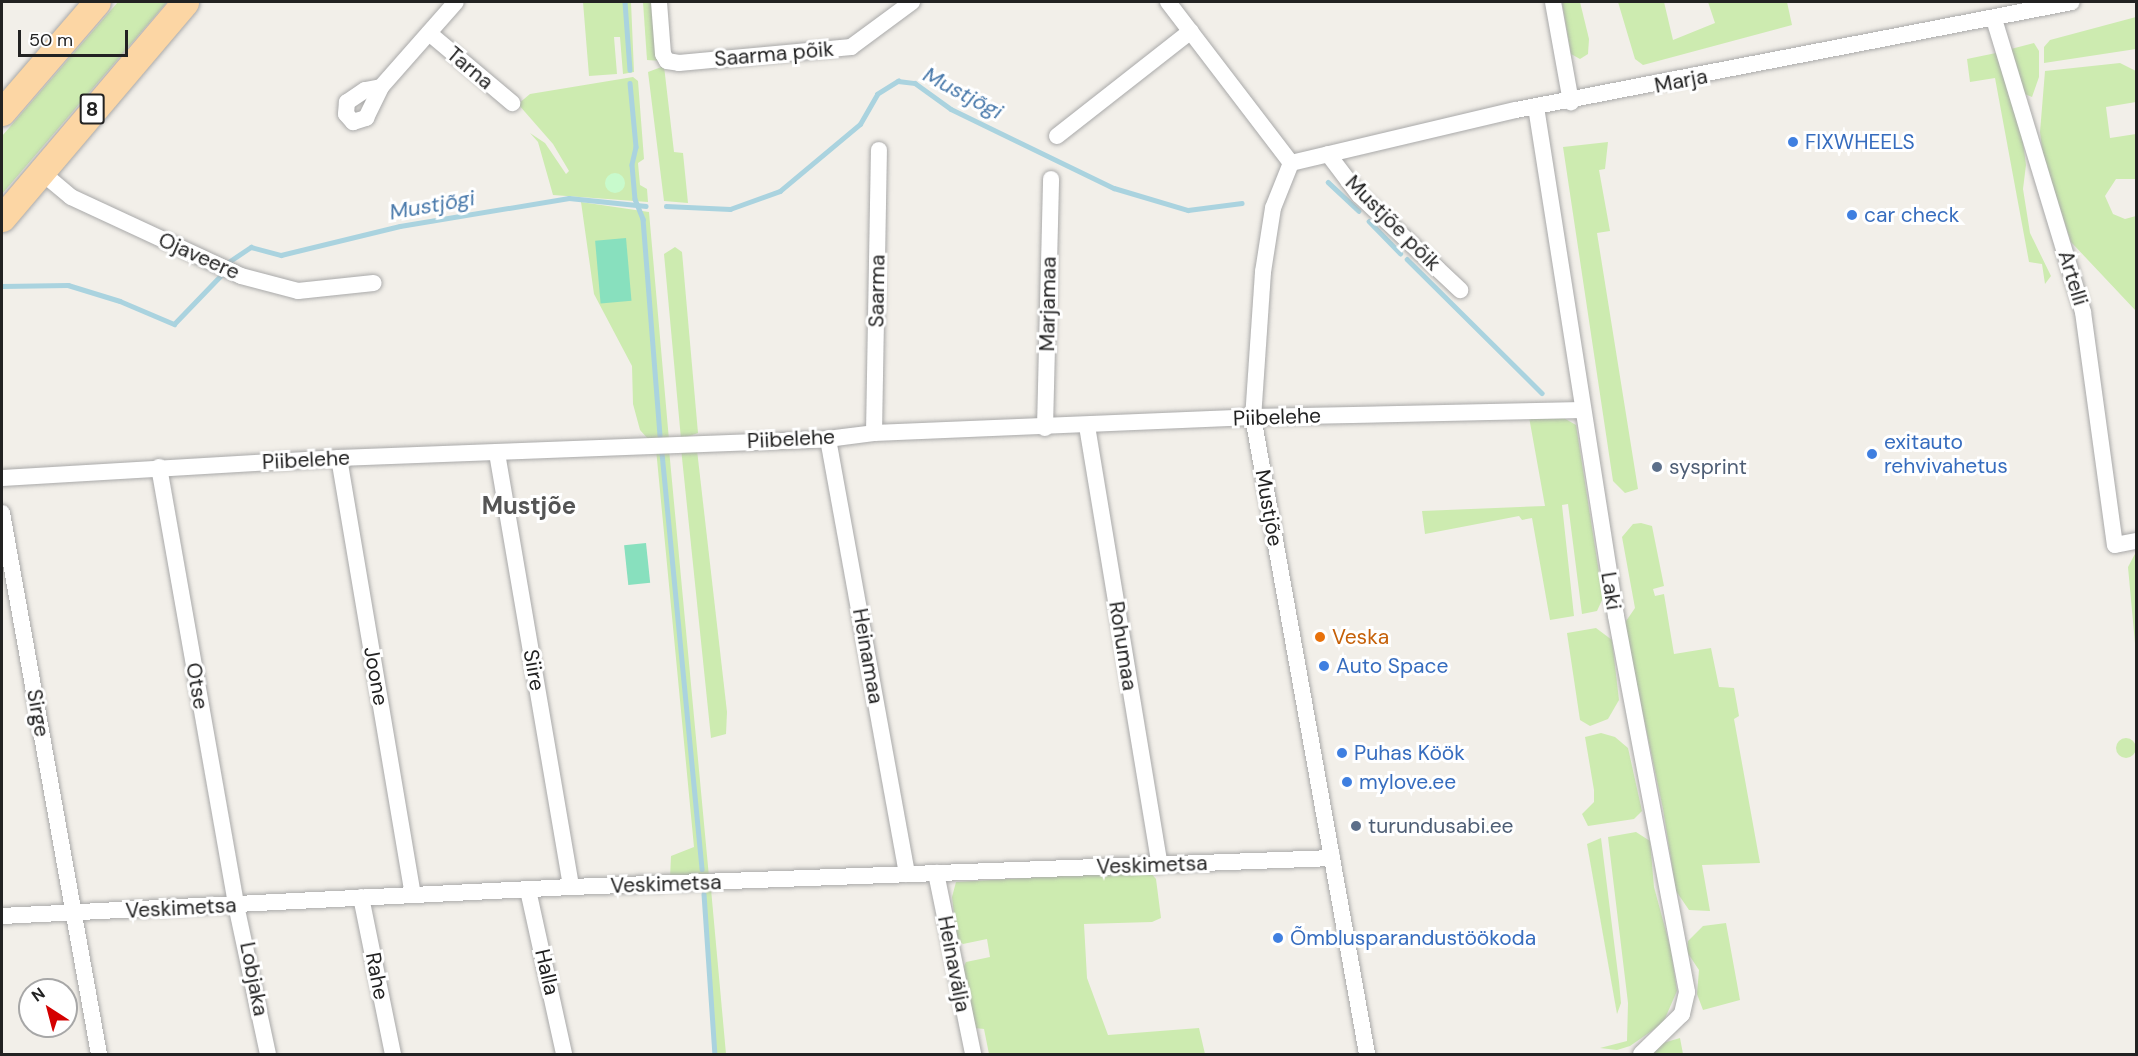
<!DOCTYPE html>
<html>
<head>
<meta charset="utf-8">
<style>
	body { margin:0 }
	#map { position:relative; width:2138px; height:1056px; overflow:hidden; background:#f2efe9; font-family:"DM Sans",sans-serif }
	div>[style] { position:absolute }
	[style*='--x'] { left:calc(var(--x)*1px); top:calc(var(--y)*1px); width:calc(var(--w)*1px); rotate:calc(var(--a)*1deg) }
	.grass>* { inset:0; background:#cdebb0 }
	.round { border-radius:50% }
	.park>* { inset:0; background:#c8facc }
	.pitch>* { inset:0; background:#88e0be; transform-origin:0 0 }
	.stream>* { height:4.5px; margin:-2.25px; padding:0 2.25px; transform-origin:2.25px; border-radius:2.25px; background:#aad3df }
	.roads { filter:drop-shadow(0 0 2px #a9a9a9) drop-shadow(0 0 2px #a9a9a9) }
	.minor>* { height:16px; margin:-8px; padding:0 8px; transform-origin:8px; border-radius:8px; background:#fff }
	.primary>* { height:27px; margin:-13.5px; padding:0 13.5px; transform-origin:13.5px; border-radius:13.5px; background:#fcd6a4 }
	.dots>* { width:16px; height:16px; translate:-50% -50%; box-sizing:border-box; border:3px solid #fff; border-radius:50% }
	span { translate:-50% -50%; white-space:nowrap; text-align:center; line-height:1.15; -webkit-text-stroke:6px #fff; paint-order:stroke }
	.shield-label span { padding:2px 4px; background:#fff; border:2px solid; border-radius:4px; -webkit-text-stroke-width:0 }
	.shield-label { font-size:20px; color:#222; font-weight:700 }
	.street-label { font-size:21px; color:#222 }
	.shop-label { font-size:21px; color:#366cbe }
	.left { translate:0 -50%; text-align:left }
	.service-label { font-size:21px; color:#4e5e75 }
	.food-label { font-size:21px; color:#c56008 }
	.water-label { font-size:22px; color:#4a7aab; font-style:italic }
	.quarter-label { font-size:24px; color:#555; font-weight:700 }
	.frame { position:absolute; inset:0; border:3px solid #222; pointer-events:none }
	.north { position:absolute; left:18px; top:978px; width:60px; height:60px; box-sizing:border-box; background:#fff; border:2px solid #a7a7a7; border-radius:50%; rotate:324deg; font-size:16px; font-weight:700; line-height:24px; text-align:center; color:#222 }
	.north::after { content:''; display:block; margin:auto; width:21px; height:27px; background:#d40000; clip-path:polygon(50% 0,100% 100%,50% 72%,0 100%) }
	.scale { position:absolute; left:18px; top:30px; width:110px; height:27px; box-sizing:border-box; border:3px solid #222; border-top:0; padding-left:8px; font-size:18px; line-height:21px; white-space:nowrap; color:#222; -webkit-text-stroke:4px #fff; paint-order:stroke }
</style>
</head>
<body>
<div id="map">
	<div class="grass">
		<i style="clip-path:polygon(118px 2px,167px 2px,2px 194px,2px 136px)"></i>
		<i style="clip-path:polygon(583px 2px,631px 2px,634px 72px,623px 74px,620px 37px,614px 37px,617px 74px,589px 76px)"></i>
		<i style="clip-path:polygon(643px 2px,655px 2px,662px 61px,647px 60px)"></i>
		<i style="clip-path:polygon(1562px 2px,1580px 2px,1589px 39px,1588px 54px,1580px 59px,1571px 54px)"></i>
		<i style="clip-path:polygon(1618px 2px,1664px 2px,1673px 40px,1715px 23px,1708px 2px,1787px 2px,1792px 25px,1643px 65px,1635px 59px)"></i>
		<i style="clip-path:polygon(2136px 17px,2136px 49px,2044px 63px,2044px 47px,2050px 40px)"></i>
		<i style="clip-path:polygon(2034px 43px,2039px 51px,2039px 77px,2032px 97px,2022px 93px,2011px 49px)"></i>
		<i style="clip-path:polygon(1996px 53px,2022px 134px,2026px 165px,2023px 189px,2030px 233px,2051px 276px,2045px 284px,2042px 264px,2029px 262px,1995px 78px,1970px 82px,1967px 59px)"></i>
		<i style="clip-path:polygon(2120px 63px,2136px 71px,2136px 102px,2106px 107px,2110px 138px,2136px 134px,2136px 179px,2116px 179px,2105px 196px,2113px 214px,2125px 219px,2136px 216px,2136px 311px,2071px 242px,2043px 156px,2040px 132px,2045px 71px)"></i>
		<i style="clip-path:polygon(664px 66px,674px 152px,683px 153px,688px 203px,664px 201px,648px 72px)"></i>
		<i style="clip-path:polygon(633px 77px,638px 81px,644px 159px,638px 163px,640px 185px,647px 189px,648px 202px,553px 195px,538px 142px,530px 133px,545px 143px,566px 174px,569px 171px,553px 144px,518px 104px,530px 94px)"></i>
		<i style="clip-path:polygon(1608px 142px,1605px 169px,1599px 170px,1610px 231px,1597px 233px,1638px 489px,1625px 493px,1613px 481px,1563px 147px)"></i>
		<i style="clip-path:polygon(581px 202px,649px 212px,669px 440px,649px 440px,640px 430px,633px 404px,632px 366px,594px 294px)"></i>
		<i style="clip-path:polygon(675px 247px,682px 252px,698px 433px,681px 439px,664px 254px)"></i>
		<i style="clip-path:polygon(1529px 417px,1562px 417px,1576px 425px,1603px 598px,1597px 611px,1582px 614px,1568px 504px,1562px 505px,1574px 616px,1550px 620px,1532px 518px,1522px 520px,1519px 516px,1425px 534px,1422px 511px,1545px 506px)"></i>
		<i style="clip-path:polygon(681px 448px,697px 450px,727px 712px,726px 734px,711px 738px)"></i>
		<i style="clip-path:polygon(656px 449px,669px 449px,709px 877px,670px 878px,671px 856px,694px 847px)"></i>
		<i style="clip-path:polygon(1641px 523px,1652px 526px,1664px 586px,1653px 589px,1655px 596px,1664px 594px,1674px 654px,1711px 648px,1719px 687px,1734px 688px,1739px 716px,1734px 719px,1760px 863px,1702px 865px,1710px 911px,1689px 910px,1676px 891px,1663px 809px,1624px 624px,1635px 608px,1622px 537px,1633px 524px)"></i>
		<i style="clip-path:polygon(2136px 552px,2136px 654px,2128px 567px)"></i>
		<i style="clip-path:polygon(1596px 628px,1612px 640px,1619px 700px,1608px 719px,1590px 726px,1580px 720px,1567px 633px)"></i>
		<i style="clip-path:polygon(1601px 733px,1615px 737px,1628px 748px,1642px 811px,1634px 819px,1588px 826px,1582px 814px,1594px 802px,1594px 790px,1585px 737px)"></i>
		<i class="round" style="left:2116px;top:738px;width:20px;height:20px"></i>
		<i style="clip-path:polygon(1636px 832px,1650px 841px,1654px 887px,1671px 950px,1677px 991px,1663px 1023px,1630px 1046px,1617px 1050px,1600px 1048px,1627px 1041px,1628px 1003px,1608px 837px)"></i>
		<i style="clip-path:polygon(1601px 838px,1619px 982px,1621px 1003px,1617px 1014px,1587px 844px)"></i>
		<i style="clip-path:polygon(1149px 871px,1156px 879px,1161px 918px,1152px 922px,1084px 924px,1087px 978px,1108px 1035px,1199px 1028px,1205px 1054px,989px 1054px,984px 1029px,975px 1028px,963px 968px,966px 962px,990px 957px,987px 939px,963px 944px,957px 940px,952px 897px,956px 882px)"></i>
		<i style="clip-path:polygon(711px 889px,726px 1054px,715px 1054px,713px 1035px,704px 894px)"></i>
		<i style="clip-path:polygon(1726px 923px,1740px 1000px,1703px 1010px,1697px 994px,1699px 970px,1687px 952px,1688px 941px,1703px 926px)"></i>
		<i style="clip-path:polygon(1680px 1038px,1683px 1054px,1653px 1054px,1663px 1043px)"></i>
	</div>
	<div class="park">
		<i class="round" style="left:605px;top:173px;width:20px;height:20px"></i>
	</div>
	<div class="pitch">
		<i style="left:626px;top:238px;width:63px;height:31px;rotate:85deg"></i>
		<i style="left:646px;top:543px;width:40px;height:22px;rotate:84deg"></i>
	</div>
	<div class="stream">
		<i style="--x:625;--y:2;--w:68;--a:85.8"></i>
		<i style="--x:630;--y:83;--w:64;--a:84.6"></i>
		<i style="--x:636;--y:147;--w:18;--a:103"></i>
		<i style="--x:632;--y:165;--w:34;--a:85"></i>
		<i style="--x:635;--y:199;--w:22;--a:68"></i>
		<i style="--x:643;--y:219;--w:217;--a:85.5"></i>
		<i style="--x:1328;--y:182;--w:42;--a:43.1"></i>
		<i style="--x:666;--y:206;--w:64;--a:2.7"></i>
		<i style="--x:730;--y:209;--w:53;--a:-19.8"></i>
		<i style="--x:780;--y:191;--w:104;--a:-39.9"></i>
		<i style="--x:860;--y:124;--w:34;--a:-60"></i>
		<i style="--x:877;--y:94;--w:25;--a:-32"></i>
		<i style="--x:898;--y:81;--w:17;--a:7"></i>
		<i style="--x:915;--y:83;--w:44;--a:35.8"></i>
		<i style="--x:951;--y:109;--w:181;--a:25.9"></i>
		<i style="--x:1114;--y:188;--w:77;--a:16.6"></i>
		<i style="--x:1188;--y:210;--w:54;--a:-7.4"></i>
		<i style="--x:1369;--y:221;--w:45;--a:45.9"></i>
		<i style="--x:1407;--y:259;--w:190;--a:44.8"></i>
		<i style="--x:230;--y:261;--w:25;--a:-34"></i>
		<i style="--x:251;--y:247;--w:31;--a:15"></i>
		<i style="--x:281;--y:255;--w:122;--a:-13.7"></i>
		<i style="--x:400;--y:226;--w:171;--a:-9.4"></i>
		<i style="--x:569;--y:198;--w:77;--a:5.9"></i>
		<i style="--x:2;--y:286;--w:66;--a:-0.9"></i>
		<i style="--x:68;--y:285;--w:54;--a:17.1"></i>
		<i style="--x:120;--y:301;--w:59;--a:23.1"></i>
		<i style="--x:174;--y:324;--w:71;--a:-46.1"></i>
		<i style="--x:662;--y:453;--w:418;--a:84.5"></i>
		<i style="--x:704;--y:894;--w:160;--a:86.1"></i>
	</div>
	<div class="roads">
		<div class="minor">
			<i style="--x:659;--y:2;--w:52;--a:85.6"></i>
			<i style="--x:663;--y:54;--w:8;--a:60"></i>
			<i style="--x:667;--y:61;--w:12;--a:9"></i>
			<i style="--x:679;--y:63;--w:173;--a:-5.3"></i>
			<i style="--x:851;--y:47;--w:76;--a:-36.4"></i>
			<i style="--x:1168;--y:2;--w:203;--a:52.6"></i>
			<i style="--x:1553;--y:2;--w:102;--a:79.8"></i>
			<i style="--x:1994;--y:19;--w:306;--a:73.1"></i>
			<i style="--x:2083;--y:312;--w:235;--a:82.2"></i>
			<i style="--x:2115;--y:545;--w:21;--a:-11"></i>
			<i style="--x:429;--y:33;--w:109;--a:40.1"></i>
			<i style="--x:381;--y:87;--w:16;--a:169"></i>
			<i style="--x:365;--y:90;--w:22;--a:146"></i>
			<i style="--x:347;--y:102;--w:12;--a:95"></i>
			<i style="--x:346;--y:114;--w:11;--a:49"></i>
			<i style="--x:353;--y:122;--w:14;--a:-17"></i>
			<i style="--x:366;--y:118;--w:34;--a:-64"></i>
			<i style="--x:381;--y:87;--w:113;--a:-48.6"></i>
			<i style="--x:1536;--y:107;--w:515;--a:81.07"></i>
			<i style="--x:1616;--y:616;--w:383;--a:79.3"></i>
			<i style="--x:1687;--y:992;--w:23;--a:103"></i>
			<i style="--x:1682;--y:1014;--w:57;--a:135.7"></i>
			<i style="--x:1057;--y:136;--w:170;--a:-38.1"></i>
			<i style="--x:1328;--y:154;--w:51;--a:52.9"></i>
			<i style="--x:1359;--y:195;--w:139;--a:43.2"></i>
			<i style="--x:1291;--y:163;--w:48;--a:111.8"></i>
			<i style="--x:1273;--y:208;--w:65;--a:98.9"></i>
			<i style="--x:1263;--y:272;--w:145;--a:93.9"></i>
			<i style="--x:1253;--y:417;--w:647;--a:79.85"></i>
			<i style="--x:1291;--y:163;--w:231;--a:-13.3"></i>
			<i style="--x:1516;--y:110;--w:566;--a:-10.99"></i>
			<i style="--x:40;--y:171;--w:40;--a:40"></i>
			<i style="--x:71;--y:197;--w:187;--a:24.9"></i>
			<i style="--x:241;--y:276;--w:59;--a:14.7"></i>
			<i style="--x:298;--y:291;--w:76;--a:-6"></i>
			<i style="--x:1087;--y:426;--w:445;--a:80.6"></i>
			<i style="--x:1045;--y:428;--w:249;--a:-88.6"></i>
			<i style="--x:874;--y:433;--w:283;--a:-89"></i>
			<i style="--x:828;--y:439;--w:442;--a:79.7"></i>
			<i style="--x:497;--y:453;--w:440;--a:80.3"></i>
			<i style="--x:339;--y:458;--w:442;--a:80.4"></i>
			<i style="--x:159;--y:467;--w:445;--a:80"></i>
			<i style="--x:236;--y:905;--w:152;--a:77.9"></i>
			<i style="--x:2;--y:478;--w:338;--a:-3.4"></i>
			<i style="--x:339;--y:458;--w:489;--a:-2.2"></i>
			<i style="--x:828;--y:439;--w:46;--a:-7.4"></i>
			<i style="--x:874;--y:433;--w:379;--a:-2.4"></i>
			<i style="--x:1253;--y:417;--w:329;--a:-1.2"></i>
			<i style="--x:2;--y:513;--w:550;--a:79.84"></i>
			<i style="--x:936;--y:873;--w:185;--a:78.4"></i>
			<i style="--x:528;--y:890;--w:168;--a:77.6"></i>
			<i style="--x:361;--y:897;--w:160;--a:78.5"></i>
			<i style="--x:2;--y:916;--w:570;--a:-2.92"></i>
			<i style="--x:571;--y:887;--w:762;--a:-2.18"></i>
		</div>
		<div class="primary">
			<i style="--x:2;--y:112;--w:145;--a:-49.2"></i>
			<i style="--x:2;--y:218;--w:283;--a:-49.7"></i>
		</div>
	</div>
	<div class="dots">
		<i style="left:1793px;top:142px;background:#3f7fe0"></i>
		<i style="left:1852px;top:215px;background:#3f7fe0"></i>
		<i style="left:1872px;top:454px;background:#3f7fe0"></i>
		<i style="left:1657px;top:467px;background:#5c6f8a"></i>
		<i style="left:1320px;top:637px;background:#e8710a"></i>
		<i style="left:1324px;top:666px;background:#3f7fe0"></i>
		<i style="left:1342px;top:753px;background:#3f7fe0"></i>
		<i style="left:1347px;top:782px;background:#3f7fe0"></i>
		<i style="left:1356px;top:826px;background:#5c6f8a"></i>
		<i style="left:1278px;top:938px;background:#3f7fe0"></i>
	</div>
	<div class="shield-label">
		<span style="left:92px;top:109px">8</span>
	</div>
	<div class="street-label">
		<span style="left:774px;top:54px;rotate:-5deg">Saarma põik</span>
		<span style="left:470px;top:68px;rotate:40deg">Tarna</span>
		<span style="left:1681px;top:81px;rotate:-11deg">Marja</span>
		<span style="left:1393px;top:223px;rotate:45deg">Mustjõe põik</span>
		<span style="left:199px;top:256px;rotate:24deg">Ojaveere</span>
		<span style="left:2073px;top:278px;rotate:73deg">Artelli</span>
		<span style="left:877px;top:291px;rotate:-89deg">Saarma</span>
		<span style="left:1048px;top:304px;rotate:-89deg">Marjamaa</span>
		<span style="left:1277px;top:417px;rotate:-2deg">Piibelehe</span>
		<span style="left:791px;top:439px;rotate:-3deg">Piibelehe</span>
		<span style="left:306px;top:460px;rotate:-3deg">Piibelehe</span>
		<span style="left:1269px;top:508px;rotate:80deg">Mustjõe</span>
		<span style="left:1611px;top:591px;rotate:81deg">Laki</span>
		<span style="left:1123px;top:646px;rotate:81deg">Rohumaa</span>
		<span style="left:868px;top:656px;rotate:80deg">Heinamaa</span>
		<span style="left:534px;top:670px;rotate:80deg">Siire</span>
		<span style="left:376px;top:676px;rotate:80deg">Joone</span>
		<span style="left:197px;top:686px;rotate:80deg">Otse</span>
		<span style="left:38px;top:713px;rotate:80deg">Sirge</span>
		<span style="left:1152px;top:865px;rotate:-2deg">Veskimetsa</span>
		<span style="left:666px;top:884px;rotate:-2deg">Veskimetsa</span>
		<span style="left:181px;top:908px;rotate:-3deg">Veskimetsa</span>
		<span style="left:954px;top:964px;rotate:79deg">Heinavälja</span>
		<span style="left:547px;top:972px;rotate:77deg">Halla</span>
		<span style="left:377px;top:976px;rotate:79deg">Rahe</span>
		<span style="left:254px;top:979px;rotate:79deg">Lobjaka</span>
	</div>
	<div class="shop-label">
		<span class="left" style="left:1805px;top:142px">FIXWHEELS</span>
		<span class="left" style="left:1864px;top:215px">car check</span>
		<span class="left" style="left:1884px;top:454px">exitauto<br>rehvivahetus</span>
		<span class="left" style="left:1336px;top:666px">Auto Space</span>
		<span class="left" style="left:1354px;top:753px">Puhas Köök</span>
		<span class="left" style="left:1359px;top:782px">mylove.ee</span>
		<span class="left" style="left:1290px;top:938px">Õmblusparandustöökoda</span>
	</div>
	<div class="service-label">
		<span class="left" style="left:1669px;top:467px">sysprint</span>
		<span class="left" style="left:1368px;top:826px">turundusabi.ee</span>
	</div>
	<div class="food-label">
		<span class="left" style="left:1332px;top:637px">Veska</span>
	</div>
	<div class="water-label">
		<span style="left:963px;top:93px;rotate:28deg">Mustjõgi</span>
		<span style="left:432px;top:205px;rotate:-10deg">Mustjõgi</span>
	</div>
	<div class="quarter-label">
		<span style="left:529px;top:506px">Mustjõe</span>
	</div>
	<div class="frame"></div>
	<div class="north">N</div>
	<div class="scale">50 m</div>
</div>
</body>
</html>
